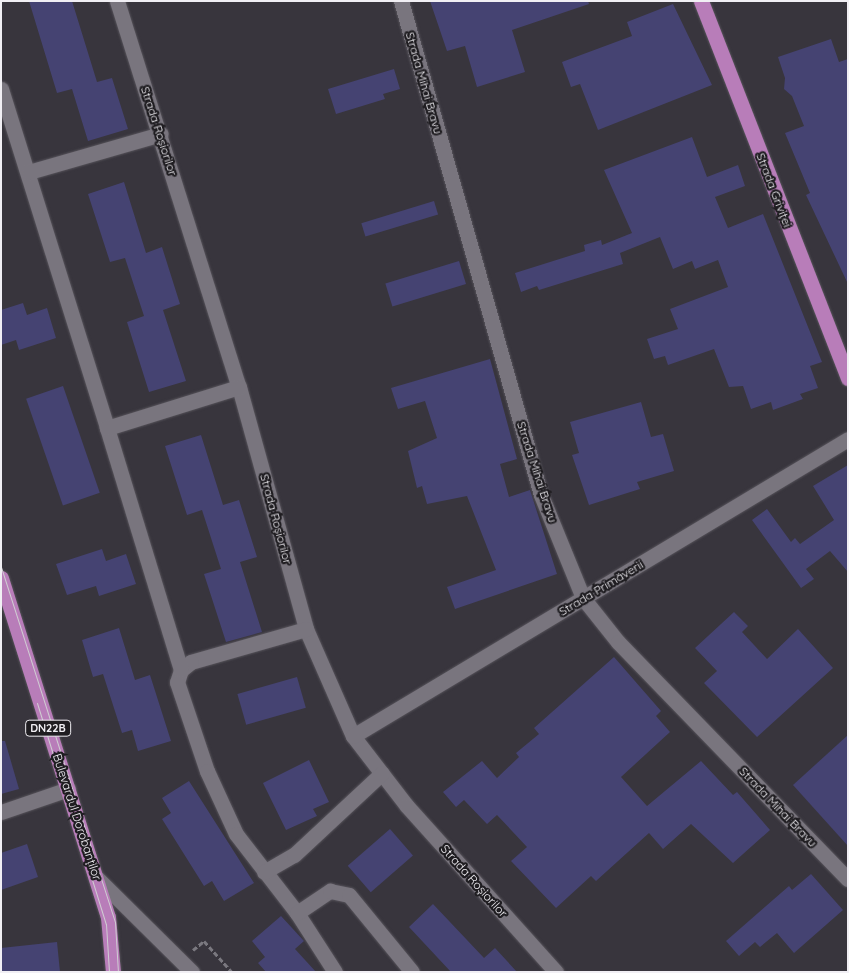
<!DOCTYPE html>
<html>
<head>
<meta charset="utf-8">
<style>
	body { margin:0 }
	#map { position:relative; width:849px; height:973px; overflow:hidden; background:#38353d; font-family:Quicksand,sans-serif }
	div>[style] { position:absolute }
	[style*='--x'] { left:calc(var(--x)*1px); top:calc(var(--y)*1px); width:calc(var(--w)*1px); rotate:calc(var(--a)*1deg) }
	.building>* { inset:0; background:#454372; transform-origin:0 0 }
	.path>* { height:3px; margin-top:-1.5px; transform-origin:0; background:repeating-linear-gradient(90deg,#7a787f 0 5px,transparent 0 7.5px) }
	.roads { filter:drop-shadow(0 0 1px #56535a) drop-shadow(0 0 1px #56535a) }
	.minor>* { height:15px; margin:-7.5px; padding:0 7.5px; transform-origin:7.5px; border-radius:7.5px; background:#79757e }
	.major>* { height:15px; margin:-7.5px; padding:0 7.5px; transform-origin:7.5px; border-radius:7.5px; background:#b87db9 }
	.tram>* { height:1px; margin:-0.5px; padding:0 0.5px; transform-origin:0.5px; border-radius:0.5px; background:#cfcdd2 }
	span { translate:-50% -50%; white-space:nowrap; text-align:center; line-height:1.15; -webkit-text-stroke:4.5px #1f1d21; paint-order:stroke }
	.shield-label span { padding:1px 4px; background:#1f1d21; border:1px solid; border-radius:4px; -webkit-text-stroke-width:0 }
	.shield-label { font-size:11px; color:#f1eff4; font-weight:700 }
	.street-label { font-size:12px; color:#f1eff4 }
	.frame { position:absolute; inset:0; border:2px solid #f1eff4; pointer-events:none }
</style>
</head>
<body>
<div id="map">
	<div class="building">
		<i style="clip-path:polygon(29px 1px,72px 1px,97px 82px,112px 78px,128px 129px,88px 141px,72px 89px,57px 93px)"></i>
		<i style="clip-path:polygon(430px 1px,588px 1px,589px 4px,512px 30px,525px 72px,477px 87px,465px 46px,447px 51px)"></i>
		<i style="clip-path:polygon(673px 4px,712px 85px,598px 130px,580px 84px,571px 87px,562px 62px,632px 36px,627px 22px)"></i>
		<i style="clip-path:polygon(831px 39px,839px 62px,848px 59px,848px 284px,806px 195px,810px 193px,785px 133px,804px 126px,792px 96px,784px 89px,785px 78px,778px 57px)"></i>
		<i style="clip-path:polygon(394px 69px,400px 89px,383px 94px,385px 99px,336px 114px,328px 89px)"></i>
		<i style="clip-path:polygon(692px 137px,707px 177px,738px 165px,745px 186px,715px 197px,728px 228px,763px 214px,822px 362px,810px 366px,818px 388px,800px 394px,803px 399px,773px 410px,771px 402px,751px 409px,743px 386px,729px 387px,714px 349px,668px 365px,665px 356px,654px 359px,647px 339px,678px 329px,670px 309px,728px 287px,718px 260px,695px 269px,692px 261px,673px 269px,660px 237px,620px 253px,623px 264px,539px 290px,537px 286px,521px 292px,515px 273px,585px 251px,584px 245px,601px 240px,602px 245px,632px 233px,604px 170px)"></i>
		<i style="clip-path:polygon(124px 182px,146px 253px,162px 247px,180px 304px,163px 310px,186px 381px,149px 392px,127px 322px,144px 316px,125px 258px,110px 262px,88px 194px)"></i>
		<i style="left:434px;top:201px;width:14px;height:76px;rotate:73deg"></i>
		<i style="left:459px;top:261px;width:24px;height:77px;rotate:73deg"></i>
		<i style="clip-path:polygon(23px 303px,27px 315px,47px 308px,56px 338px,19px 350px,16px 340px,1px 345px,1px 310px)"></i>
		<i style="clip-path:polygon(490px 359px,517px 459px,500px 464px,509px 497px,530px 490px,557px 574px,455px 609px,447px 587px,496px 570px,467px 496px,427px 504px,422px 486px,417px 488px,408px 451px,437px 438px,425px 401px,398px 409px,391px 388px)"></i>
		<i style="left:63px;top:386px;width:113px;height:39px;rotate:71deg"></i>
		<i style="clip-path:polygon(641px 402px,651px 437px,663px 434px,674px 471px,637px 482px,640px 489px,589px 505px,572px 455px,579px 453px,570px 422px)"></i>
		<i style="clip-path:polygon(201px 435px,223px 505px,239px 500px,257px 557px,240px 562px,262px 632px,226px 642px,204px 574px,221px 569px,202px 510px,187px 515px,165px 446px)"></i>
		<i style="clip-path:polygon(848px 465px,848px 572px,830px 551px,806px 569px,814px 579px,801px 588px,752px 520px,767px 509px,791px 542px,795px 538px,800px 544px,834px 520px,813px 486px)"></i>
		<i style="clip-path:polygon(102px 549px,106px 561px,126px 554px,136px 584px,99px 596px,96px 586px,67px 595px,56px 564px)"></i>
		<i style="clip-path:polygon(734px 612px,748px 626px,742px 632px,767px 659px,798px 629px,833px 668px,757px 737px,704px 683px,717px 671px,695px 648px)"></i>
		<i style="clip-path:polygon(119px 628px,135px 680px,150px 675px,171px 741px,138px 751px,132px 730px,122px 733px,103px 674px,93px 677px,82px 640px)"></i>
		<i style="clip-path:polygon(614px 657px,661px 711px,656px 716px,670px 732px,621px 777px,647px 806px,701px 761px,733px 795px,737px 792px,770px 830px,733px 863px,691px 824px,663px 849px,649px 833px,596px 881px,591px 876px,556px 908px,511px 861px,527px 847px,497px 815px,487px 824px,464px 800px,456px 807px,443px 792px,482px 761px,497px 778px,519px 757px,516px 753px,539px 734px,534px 728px)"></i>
		<i style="left:297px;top:677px;width:32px;height:62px;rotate:74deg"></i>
		<i style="clip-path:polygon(848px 735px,848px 846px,793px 785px)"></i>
		<i style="clip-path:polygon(1px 741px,5px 741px,19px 789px,1px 794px)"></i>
		<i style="clip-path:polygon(309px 760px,329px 802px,313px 809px,317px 816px,286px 830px,263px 783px)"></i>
		<i style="clip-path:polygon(189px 781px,254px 883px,224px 901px,212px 881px,204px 886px,162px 819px,171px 813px,162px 798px)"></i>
		<i style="left:390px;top:829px;width:35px;height:56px;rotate:49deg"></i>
		<i style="clip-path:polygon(27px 844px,38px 877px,1px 890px,1px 853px)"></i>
		<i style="clip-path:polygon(811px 874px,843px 910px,794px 953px,777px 933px,760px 947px,755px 942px,739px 956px,726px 941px,789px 886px,792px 890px)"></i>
		<i style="clip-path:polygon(433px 904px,484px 958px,495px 948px,517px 972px,451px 972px,409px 927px)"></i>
		<i style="clip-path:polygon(281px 916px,304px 941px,295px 949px,316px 972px,266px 972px,258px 963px,265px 957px,252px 941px)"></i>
		<i style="clip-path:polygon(57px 942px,60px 972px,1px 972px,1px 948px)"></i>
	</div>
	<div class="path">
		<i style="--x:193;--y:950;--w:14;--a:-39"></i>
		<i style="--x:204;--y:941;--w:42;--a:47.9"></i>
	</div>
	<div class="roads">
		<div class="minor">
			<i style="--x:117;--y:1;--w:405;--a:72.5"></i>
			<i style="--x:239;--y:387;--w:251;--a:74.5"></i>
			<i style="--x:306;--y:629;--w:117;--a:66.3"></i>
			<i style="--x:353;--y:736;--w:88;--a:52.4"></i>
			<i style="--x:407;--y:806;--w:223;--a:48.1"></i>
			<i style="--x:401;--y:1;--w:513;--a:74.18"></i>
			<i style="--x:541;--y:495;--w:111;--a:67.8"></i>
			<i style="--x:583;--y:598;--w:56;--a:51.5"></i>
			<i style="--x:618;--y:642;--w:330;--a:45.9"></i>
			<i style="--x:1;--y:89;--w:355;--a:72.6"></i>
			<i style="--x:29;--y:172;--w:137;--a:-16.1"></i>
			<i style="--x:306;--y:629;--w:120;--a:164"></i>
			<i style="--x:191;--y:662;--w:13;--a:141"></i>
			<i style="--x:181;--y:670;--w:13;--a:108"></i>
			<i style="--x:177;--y:682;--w:94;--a:71.4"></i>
			<i style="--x:207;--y:771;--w:69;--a:65.3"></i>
			<i style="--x:236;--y:834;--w:100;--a:52.3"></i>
			<i style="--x:297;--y:913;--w:70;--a:57.2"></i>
			<i style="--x:181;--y:670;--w:253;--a:-107"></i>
			<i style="--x:107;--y:428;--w:138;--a:-17.3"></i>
			<i style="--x:353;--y:736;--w:577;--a:-30.96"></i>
			<i style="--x:1;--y:812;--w:71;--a:-18.9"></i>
			<i style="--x:264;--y:872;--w:34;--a:-30"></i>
			<i style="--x:294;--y:855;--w:120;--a:-43"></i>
			<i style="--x:96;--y:877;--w:135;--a:44.7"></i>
			<i style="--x:297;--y:913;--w:40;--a:-34"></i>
			<i style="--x:330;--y:891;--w:19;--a:12"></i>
			<i style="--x:349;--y:895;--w:99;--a:50.7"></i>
		</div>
		<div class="major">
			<i style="--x:701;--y:1;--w:405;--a:68.7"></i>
			<i style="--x:1;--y:578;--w:355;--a:72.5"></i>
			<i style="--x:108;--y:917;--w:55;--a:84.8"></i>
		</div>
	</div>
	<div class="tram">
		<i style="--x:1;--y:567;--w:373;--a:72.2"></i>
		<i style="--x:115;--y:922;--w:50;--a:86.6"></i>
		<i style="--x:37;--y:703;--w:232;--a:72.7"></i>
		<i style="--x:106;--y:924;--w:48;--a:86.4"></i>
	</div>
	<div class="shield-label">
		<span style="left:48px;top:728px">DN22B</span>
	</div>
	<div class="street-label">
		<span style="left:424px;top:83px;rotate:74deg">Strada Mihai Bravu</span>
		<span style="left:159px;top:131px;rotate:72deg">Strada Roșiorilor</span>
		<span style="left:774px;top:190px;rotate:69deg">Strada Griviței</span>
		<span style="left:537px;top:472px;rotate:72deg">Strada Mihai Bravu</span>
		<span style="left:276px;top:519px;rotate:75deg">Strada Roșiorilor</span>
		<span style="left:601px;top:588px;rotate:-31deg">Strada Primăverii</span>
		<span style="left:778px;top:807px;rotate:46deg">Strada Mihai Bravu</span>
		<span style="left:77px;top:817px;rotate:72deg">Bulevardul Dorobanților</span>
		<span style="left:474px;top:881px;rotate:48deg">Strada Roșiorilor</span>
	</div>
	<div class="frame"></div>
</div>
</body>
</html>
